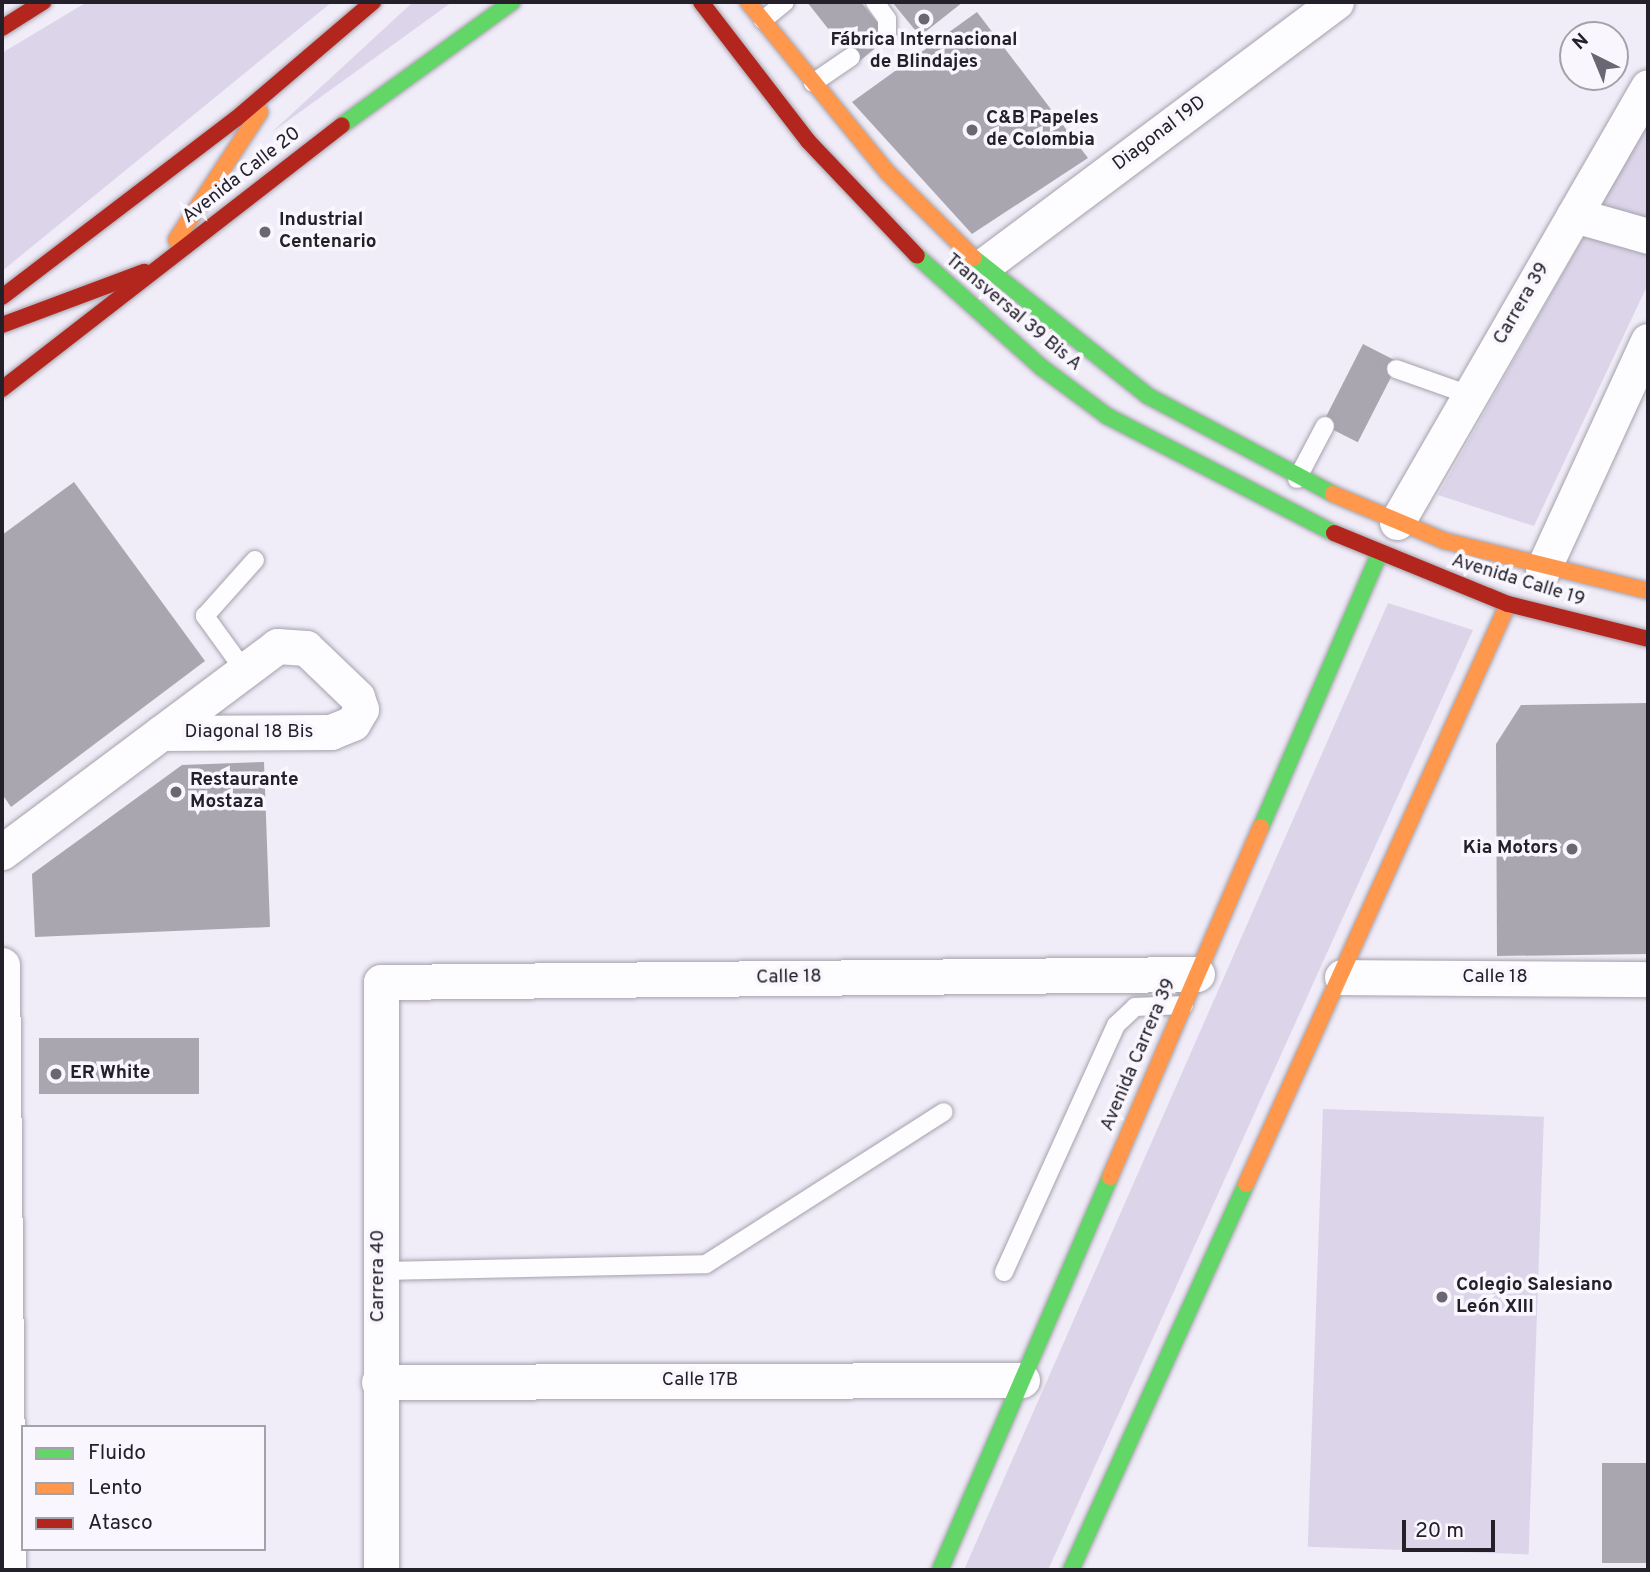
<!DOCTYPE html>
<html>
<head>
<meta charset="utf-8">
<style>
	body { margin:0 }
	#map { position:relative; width:1650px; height:1572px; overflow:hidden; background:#f0ecf8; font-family:Overpass,sans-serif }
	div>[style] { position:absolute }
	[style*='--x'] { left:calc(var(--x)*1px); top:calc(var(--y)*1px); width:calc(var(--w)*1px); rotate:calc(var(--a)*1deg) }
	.green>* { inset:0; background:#dcd5ea; transform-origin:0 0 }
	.building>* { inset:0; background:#a9a6b0; transform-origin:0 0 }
	.roads { filter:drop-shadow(0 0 2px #a5a2ac) drop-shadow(0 0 2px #a5a2ac) }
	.lane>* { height:18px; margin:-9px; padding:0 9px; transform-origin:9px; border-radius:9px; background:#fdfcfe }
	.street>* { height:35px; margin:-17.5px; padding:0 17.5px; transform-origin:17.5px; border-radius:17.5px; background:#fdfcfe }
	.fast>* { height:16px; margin:-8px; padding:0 8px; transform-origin:8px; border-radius:8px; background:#63d668 }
	.slow>* { height:16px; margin:-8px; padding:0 8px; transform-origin:8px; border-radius:8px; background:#ff974d }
	.jam>* { height:16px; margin:-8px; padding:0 8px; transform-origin:8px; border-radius:8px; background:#b3261e }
	.dots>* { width:19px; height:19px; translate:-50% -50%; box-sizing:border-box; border:4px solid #f9f7fd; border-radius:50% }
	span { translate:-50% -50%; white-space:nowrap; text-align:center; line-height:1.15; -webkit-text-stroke:7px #f9f7fd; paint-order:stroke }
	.poi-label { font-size:19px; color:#23202a; font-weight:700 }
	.left { translate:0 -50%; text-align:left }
	.right { translate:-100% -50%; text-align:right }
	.street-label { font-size:19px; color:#23202a }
	.frame { position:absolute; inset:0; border:4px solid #23202a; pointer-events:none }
	.legend { position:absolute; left:21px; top:1425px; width:245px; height:126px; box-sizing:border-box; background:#f9f7fd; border:2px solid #a3a1a9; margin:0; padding:9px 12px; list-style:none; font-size:21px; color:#23202a }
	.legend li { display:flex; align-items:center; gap:14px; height:35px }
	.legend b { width:35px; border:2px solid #a3a1a9 }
	.north { position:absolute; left:1559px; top:21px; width:70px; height:70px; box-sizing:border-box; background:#f9f7fd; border:2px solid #a3a1a9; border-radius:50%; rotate:317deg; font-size:19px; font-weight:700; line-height:28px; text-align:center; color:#23202a }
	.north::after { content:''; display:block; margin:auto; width:24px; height:32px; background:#6b6772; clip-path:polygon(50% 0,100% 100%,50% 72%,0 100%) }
	.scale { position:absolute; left:1402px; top:1520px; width:93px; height:32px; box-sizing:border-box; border:4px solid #23202a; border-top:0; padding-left:9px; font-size:21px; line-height:24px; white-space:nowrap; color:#23202a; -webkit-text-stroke:5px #f9f7fd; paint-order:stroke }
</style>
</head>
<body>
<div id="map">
	<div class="green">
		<i style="clip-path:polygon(87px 2px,332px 2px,2px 271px,2px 53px)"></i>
		<i style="clip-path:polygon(413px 2px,452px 2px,271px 133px)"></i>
		<i style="clip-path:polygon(1648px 122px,1648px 284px,1534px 526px,1438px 495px)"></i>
		<i style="clip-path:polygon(1388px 603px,1473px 630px,1048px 1570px,964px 1570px)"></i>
		<i style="left:1323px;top:1109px;width:221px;height:438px;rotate:2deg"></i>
	</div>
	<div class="building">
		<i style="clip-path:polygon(807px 2px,861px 2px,889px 37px,856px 64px)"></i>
		<i style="clip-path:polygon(892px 2px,963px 2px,920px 36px)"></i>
		<i style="clip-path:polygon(977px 12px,1088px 158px,972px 234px,852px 102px)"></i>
		<i style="left:1363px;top:344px;width:40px;height:90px;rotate:27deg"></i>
		<i style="clip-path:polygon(74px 482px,205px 661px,11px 807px,2px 794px,2px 535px)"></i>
		<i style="clip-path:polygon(1648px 703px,1648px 954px,1497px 956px,1496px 744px,1521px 705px)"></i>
		<i style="clip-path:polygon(264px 762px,270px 927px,35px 937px,32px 874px,182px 765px)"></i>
		<i style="left:39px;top:1038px;width:160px;height:56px"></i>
		<i style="left:1602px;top:1463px;width:46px;height:100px"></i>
	</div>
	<div class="roads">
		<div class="lane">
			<i style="--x:875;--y:2;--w:21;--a:55"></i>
			<i style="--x:887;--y:19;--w:15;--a:90"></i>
			<i style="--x:763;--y:20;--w:28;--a:-39"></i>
			<i style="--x:813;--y:83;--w:46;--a:-34.4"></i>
			<i style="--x:1396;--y:369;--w:78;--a:19.4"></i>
			<i style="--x:1297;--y:479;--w:60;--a:-62.2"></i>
			<i style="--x:244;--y:670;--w:67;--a:-125.8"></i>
			<i style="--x:205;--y:616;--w:75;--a:-48.2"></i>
			<i style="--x:380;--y:1271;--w:326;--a:-1.2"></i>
			<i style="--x:706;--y:1264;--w:282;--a:-32.6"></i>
			<i style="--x:1004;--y:1272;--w:271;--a:-65.6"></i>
			<i style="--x:1116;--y:1025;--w:26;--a:-43"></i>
			<i style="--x:1135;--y:1007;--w:49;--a:-2.3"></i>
		</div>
		<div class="street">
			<i style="--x:1574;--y:215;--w:77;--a:15.8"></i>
			<i style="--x:983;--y:266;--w:441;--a:-36.8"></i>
			<i style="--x:1397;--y:522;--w:502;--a:-60.01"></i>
			<i style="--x:1543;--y:569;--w:251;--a:-65.3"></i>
			<i style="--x:2;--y:852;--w:344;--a:-36.8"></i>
			<i style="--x:277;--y:646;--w:29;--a:4"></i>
			<i style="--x:306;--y:648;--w:71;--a:43.9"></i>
			<i style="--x:357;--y:697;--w:13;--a:72"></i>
			<i style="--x:361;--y:709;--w:16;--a:120"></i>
			<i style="--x:353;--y:723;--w:24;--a:158"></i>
			<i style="--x:331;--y:732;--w:170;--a:179.7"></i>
			<i style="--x:2;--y:965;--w:605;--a:89.43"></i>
			<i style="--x:1342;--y:977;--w:306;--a:0.4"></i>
			<i style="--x:379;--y:1382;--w:643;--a:-0.18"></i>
			<i style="--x:381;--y:1570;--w:588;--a:-90"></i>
			<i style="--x:381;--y:982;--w:816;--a:-0.56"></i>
		</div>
		<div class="fast">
			<i style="--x:342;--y:125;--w:210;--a:-35.9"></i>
			<i style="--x:917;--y:256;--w:166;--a:41.8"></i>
			<i style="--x:1041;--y:367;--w:82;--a:36.6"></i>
			<i style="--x:1107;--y:416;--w:255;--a:27.3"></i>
			<i style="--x:974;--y:258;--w:222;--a:38.4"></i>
			<i style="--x:1148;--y:396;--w:209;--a:27.9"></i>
			<i style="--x:1261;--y:827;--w:295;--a:-66.6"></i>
			<i style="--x:940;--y:1570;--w:428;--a:-66.6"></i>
			<i style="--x:1071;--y:1570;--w:424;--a:-65.6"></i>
		</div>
		<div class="slow">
			<i style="--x:748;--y:2;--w:220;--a:50.7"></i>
			<i style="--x:887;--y:172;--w:122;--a:44.7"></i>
			<i style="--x:176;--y:240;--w:153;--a:-56.7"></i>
			<i style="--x:1333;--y:494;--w:121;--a:22.8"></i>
			<i style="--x:1445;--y:541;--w:209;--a:13.8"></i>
			<i style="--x:1110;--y:1177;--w:381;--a:-66.7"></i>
			<i style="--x:1246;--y:1184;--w:636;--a:-65.69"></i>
		</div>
		<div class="jam">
			<i style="--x:701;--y:2;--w:175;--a:52.4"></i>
			<i style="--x:808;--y:141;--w:158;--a:46.5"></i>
			<i style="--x:2;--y:28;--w:49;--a:-32.4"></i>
			<i style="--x:2;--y:297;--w:295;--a:-37.3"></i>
			<i style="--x:237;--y:118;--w:179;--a:-40.5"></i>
			<i style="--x:2;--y:325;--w:152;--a:-20.5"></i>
			<i style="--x:2;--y:389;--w:430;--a:-37.8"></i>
			<i style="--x:1334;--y:533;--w:188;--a:22.2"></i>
			<i style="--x:1508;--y:604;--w:144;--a:14"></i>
		</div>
	</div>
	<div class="dots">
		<i style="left:924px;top:19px;background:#6b6772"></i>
		<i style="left:972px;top:130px;background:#6b6772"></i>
		<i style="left:265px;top:232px;background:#6b6772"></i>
		<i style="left:176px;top:792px;background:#6b6772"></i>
		<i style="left:1572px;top:849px;background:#6b6772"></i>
		<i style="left:56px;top:1074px;background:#6b6772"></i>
		<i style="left:1442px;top:1297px;background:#6b6772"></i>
	</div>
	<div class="poi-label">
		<span style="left:924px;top:52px">Fábrica Internacional<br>de Blindajes</span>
		<span class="left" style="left:986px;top:130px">C&amp;B Papeles<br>de Colombia</span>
		<span class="left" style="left:279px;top:232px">Industrial<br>Centenario</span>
		<span class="left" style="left:190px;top:792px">Restaurante<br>Mostaza</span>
		<span class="right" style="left:1558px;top:849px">Kia Motors</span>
		<span class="left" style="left:70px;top:1074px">ER White</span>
		<span class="left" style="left:1456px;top:1297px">Colegio Salesiano<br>León XIII</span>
	</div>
	<div class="street-label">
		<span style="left:1160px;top:134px;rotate:-37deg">Diagonal 19D</span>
		<span style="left:242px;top:176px;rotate:-38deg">Avenida Calle 20</span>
		<span style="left:1522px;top:304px;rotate:-60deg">Carrera 39</span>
		<span style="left:1013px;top:313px;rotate:40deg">Transversal 39 Bis A</span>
		<span style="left:1518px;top:581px;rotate:17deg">Avenida Calle 19</span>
		<span style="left:249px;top:733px">Diagonal 18 Bis</span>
		<span style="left:789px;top:978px;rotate:-1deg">Calle 18</span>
		<span style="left:1495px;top:978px">Calle 18</span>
		<span style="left:1139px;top:1055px;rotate:-67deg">Avenida Carrera 39</span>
		<span style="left:379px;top:1276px;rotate:-90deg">Carrera 40</span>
		<span style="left:700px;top:1381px">Calle 17B</span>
	</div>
	<div class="frame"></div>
	<ul class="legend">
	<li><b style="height:9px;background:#63d668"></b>Fluido</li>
	<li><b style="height:9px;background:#ff974d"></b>Lento</li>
	<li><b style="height:9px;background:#b3261e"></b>Atasco</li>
	</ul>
	<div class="north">N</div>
	<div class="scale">20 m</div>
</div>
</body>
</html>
